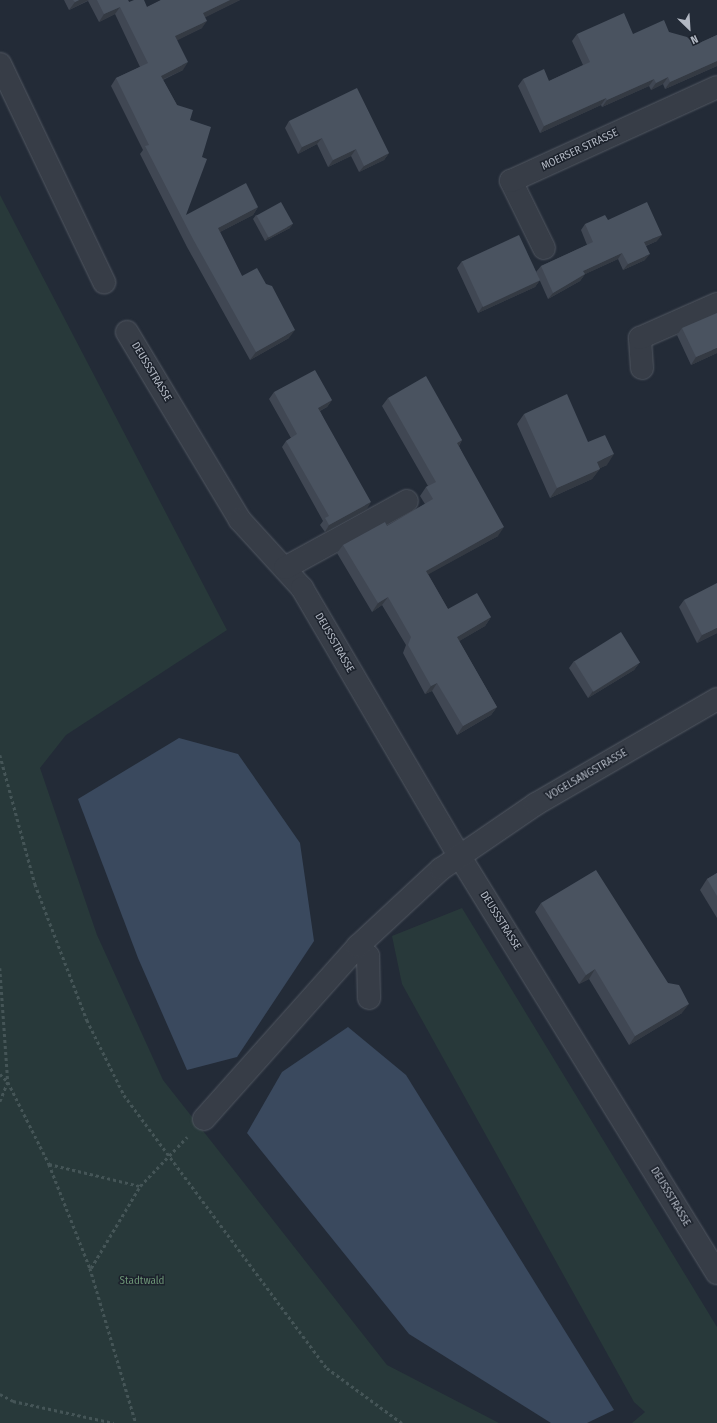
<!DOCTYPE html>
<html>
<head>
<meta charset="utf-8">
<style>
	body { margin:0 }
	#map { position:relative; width:717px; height:1423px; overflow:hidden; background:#232b37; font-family:"Fira Sans Condensed",sans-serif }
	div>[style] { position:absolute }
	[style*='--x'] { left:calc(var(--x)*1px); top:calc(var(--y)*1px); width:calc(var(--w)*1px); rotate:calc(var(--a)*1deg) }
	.green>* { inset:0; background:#28393a }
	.water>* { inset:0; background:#3a495e }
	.path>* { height:2.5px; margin-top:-1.25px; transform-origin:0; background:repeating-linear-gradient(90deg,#455557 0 3px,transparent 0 6px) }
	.roads { filter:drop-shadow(0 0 1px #525862) drop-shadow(0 0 1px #525862) }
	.minor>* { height:22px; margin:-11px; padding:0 11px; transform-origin:11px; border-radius:11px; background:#373d47 }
	.wall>* { inset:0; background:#404753 }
	.shaded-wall>* { inset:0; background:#343a43 }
	.building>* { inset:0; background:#4a5360; transform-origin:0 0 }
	span { translate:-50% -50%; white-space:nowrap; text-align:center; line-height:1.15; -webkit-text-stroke:3px #1c222c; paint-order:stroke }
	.street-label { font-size:11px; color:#b2b8c3 }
	.park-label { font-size:11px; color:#6b9274 }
	.north { position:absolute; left:669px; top:8px; width:40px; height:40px; -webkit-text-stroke:3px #1c222c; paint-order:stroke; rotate:155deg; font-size:11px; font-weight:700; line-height:16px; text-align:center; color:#b2b8c3 }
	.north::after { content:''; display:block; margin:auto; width:14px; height:18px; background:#b2b8c3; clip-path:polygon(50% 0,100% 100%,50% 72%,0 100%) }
</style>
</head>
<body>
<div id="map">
	<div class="green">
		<i style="clip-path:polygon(0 195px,227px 630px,66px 735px,40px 768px,97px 935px,163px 1080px,387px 1365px,499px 1423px,0 1423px)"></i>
		<i style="clip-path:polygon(462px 908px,717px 1327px,717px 1423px,632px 1423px,645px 1412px,634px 1402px,402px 984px,392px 936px)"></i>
	</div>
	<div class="water">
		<i style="clip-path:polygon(179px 738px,238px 754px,300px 843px,314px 941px,237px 1057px,187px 1070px,138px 958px,78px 799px)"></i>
		<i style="clip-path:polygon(348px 1027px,406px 1075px,614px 1410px,587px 1423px,551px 1423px,409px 1334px,247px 1133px,282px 1072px)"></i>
	</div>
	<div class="path">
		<i style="--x:0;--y:755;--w:134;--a:74.8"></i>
		<i style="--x:35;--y:884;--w:146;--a:69.1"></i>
		<i style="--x:87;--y:1020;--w:84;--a:63.7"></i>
		<i style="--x:124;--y:1095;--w:340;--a:53.4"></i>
		<i style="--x:327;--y:1368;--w:93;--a:36.3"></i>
		<i style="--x:0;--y:968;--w:114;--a:86"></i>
		<i style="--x:8;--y:1082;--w:22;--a:112"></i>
		<i style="--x:0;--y:1074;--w:11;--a:45"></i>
		<i style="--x:8;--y:1082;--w:92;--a:63.4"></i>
		<i style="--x:49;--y:1164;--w:112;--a:68.5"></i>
		<i style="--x:90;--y:1268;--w:162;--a:73.5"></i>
		<i style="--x:49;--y:1164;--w:94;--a:13.6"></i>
		<i style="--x:91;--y:1268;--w:96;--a:-59.1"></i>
		<i style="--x:140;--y:1186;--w:68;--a:-46.2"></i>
		<i style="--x:0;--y:1394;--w:15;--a:28"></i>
		<i style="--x:13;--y:1401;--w:103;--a:12.3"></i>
	</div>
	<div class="roads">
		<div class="minor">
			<i style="--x:0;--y:64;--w:242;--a:64.5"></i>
			<i style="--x:544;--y:248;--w:75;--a:-116.2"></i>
			<i style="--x:511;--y:181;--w:226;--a:-24.5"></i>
			<i style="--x:127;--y:332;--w:219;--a:59"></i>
			<i style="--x:240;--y:520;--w:92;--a:47.6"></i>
			<i style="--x:302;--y:588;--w:312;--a:59.6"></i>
			<i style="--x:460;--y:857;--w:489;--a:58.3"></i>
			<i style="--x:642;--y:368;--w:30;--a:-94"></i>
			<i style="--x:640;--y:338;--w:84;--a:-23.8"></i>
			<i style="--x:285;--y:568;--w:139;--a:-28.8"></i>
			<i style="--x:358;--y:946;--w:14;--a:45"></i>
			<i style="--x:368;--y:956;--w:42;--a:88.6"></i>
			<i style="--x:204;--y:1119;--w:232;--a:-48.3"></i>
			<i style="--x:358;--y:946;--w:113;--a:-42.9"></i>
			<i style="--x:441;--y:869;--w:115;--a:-34.4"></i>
			<i style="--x:536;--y:804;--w:209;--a:-30.1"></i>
		</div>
	</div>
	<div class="wall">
		<i style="clip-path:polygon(64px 0,128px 0,129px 2px,147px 7px,161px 0,240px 0,205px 17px,202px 28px,177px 40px,183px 70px,163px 80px,177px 105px,190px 120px,186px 215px,258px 207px,253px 215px,220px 232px,242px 276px,289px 338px,250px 360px,187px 247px,140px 154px,143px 150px,111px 86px,116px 78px,140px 67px,115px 14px,99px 22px,88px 1px,69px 10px)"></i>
		<i style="clip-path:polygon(669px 32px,695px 45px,717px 35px,717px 66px,665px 89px,663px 84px,651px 90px,649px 86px,602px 107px,601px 105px,540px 133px,518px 86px,523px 79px,549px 81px,583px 65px,572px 41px,577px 34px,633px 34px)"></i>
		<i style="clip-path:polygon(289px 121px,389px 153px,384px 160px,359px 172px,351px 156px,328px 167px,317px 144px,298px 154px,285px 128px)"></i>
		<i style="clip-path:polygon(256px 215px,290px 228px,265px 241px,253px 219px)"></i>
		<i style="clip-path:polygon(608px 220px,657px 241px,646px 246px,645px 260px,623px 270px,618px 259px,585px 274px,580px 281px,548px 299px,536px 272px,541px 266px,587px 245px,581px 230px,585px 224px)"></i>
		<i style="clip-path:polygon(462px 261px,540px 280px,535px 287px,478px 313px,457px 268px)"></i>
		<i style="clip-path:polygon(682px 328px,717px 353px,691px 365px,677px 335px)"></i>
		<i style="clip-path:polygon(274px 392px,332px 400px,327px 407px,320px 411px,367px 509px,325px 532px,320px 525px,323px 521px,282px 447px,286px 441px,291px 438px,269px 399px)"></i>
		<i style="clip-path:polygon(388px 398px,462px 440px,459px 446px,498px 536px,428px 574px,448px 609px,491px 617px,485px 626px,459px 641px,497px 707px,491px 715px,457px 735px,432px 691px,425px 694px,403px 653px,406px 645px,382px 605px,372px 612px,337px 553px,343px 545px,387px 526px,425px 504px,420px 496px,426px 487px,428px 486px,382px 406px)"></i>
		<i style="clip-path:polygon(524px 414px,588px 442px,607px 465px,600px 468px,592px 479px,550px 498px,517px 424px)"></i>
		<i style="clip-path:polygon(684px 600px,717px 633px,697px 643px,679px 607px)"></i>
		<i style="clip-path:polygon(574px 661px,640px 662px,634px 670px,588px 698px,569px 668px)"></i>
		<i style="clip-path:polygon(717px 873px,717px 918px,700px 890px,707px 879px)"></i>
		<i style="clip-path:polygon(541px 903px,668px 983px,682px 1013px,629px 1045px,589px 979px,579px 984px,535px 912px)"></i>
	</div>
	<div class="shaded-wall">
		<i style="clip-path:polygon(79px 0,89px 0,69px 10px,75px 2px)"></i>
		<i style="clip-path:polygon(230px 0,240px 0,198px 21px,203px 13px)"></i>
		<i style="clip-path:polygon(120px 7px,115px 14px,99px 22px,104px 14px)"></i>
		<i style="clip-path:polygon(207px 21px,202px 28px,170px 44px,175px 36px)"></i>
		<i style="clip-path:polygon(717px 61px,717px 66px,665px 89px,670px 82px)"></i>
		<i style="clip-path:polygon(188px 62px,183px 70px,155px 83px,161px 76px)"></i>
		<i style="clip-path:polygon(668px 77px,663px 84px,651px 90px,656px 83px)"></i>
		<i style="clip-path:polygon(654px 79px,649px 86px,602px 107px,607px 100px)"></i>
		<i style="clip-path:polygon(606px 98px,601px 105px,540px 133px,544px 126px)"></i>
		<i style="clip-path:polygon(322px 138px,317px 144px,298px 154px,302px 147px)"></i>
		<i style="clip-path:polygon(356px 149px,351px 156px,328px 167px,333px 160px)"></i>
		<i style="clip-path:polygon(389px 153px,384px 160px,359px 172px,364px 166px)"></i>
		<i style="clip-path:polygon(258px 207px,253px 215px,212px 236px,218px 228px)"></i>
		<i style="clip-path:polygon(293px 224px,290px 228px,265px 241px,268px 237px)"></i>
		<i style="clip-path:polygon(662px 235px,657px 241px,640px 248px,644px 242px)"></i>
		<i style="clip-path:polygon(622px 253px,618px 259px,579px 277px,583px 271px)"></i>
		<i style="clip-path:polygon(650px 254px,645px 260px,623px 270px,628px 264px)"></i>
		<i style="clip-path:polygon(585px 274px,580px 281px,548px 299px,553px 293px)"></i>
		<i style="clip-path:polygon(540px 280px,535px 287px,478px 313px,483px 306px)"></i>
		<i style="clip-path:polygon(295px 330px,289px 338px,250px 360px,256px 352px)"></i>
		<i style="clip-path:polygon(717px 348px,717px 353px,691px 365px,696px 357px)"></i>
		<i style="clip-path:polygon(332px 400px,327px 407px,313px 414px,318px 408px)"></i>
		<i style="clip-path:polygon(462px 440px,457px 449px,457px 443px)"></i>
		<i style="clip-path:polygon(614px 454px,607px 465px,590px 473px,597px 462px)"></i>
		<i style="clip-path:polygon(600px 469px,592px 479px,550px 498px,557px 488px)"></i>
		<i style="clip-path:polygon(371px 502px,367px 509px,325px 532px,329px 525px)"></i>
		<i style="clip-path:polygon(504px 527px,498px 536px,420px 579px,426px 571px)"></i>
		<i style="clip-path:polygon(388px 597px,382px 605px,372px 612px,378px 603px)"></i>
		<i style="clip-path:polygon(491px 617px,485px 626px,451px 646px,457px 637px)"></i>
		<i style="clip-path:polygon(717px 628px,717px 633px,697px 643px,702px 635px)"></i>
		<i style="clip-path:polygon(640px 662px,634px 670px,588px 698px,593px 691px)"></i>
		<i style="clip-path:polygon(437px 683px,432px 691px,425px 694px,431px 686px)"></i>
		<i style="clip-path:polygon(497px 707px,491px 715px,457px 735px,463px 726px)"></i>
		<i style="clip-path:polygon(595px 969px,589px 979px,579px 984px,586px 975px)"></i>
		<i style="clip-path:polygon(689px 1004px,682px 1013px,629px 1045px,635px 1036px)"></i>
	</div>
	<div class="building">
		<i style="clip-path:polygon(73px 0,79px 0,75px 2px)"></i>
		<i style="clip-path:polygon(97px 0,128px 0,129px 2px,134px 0,144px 0,147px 7px,161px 0,230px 0,203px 13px,207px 21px,175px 36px,188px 62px,161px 76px,177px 105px,193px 110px,190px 120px,211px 127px,202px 157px,207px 159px,186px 215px,246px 183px,258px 207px,218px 228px,242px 276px,257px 268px,266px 284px,272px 286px,295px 330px,256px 352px,193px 239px,145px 146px,149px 145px,116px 78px,148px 63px,120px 7px,104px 14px)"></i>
		<i style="clip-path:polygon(624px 13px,633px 34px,664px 20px,669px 32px,687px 37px,695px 45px,717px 35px,717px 61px,670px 82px,668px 77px,656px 83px,654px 79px,607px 100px,606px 98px,544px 126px,523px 79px,544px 69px,549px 81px,590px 62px,577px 34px)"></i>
		<i style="clip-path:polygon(357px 88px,389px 153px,364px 166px,356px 149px,333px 160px,322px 138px,302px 147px,289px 121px)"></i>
		<i style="left:281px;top:202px;width:25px;height:28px;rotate:61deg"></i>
		<i style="clip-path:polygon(647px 202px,662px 235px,644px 242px,650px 254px,628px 264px,622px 253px,583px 271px,585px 274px,553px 293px,541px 266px,593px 242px,585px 224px,605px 215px,608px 220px)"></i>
		<i style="left:519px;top:235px;width:50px;height:63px;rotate:65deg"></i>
		<i style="clip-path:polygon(717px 313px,717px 348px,696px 357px,682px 328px)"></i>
		<i style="clip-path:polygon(315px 370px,332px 400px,318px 408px,371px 502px,329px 525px,325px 518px,329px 516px,286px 441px,297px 434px,274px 392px)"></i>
		<i style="clip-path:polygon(426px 376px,462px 440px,457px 443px,504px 527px,426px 571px,448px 609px,477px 593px,491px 617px,457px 637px,497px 707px,463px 726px,437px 683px,431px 686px,408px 645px,411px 637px,388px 597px,378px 603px,343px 545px,385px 522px,387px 526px,433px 499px,426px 487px,436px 482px,388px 398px)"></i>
		<i style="clip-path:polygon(567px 394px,588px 442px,605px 435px,614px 454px,597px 462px,600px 469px,557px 488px,524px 414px)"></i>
		<i style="clip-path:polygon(717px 583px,717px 628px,702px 635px,684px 600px)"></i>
		<i style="left:621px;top:632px;width:36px;height:55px;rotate:58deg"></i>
		<i style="clip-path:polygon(596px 870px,668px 983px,679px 985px,689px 1004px,635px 1036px,595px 969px,586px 975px,541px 903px)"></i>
		<i style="clip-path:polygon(717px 873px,717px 896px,707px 879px)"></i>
	</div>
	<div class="street-label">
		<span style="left:580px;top:150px;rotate:-25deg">MOERSER STRASSE</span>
		<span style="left:151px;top:372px;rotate:59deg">DEUSSSTRASSE</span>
		<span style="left:334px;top:643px;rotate:60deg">DEUSSSTRASSE</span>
		<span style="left:587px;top:775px;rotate:-30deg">VOGELSANGSTRASSE</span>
		<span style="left:500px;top:921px;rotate:58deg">DEUSSSTRASSE</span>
		<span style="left:670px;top:1197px;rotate:59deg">DEUSSSTRASSE</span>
	</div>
	<div class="park-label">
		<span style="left:142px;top:1281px">Stadtwald</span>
	</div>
	<div class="north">N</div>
</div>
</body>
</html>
